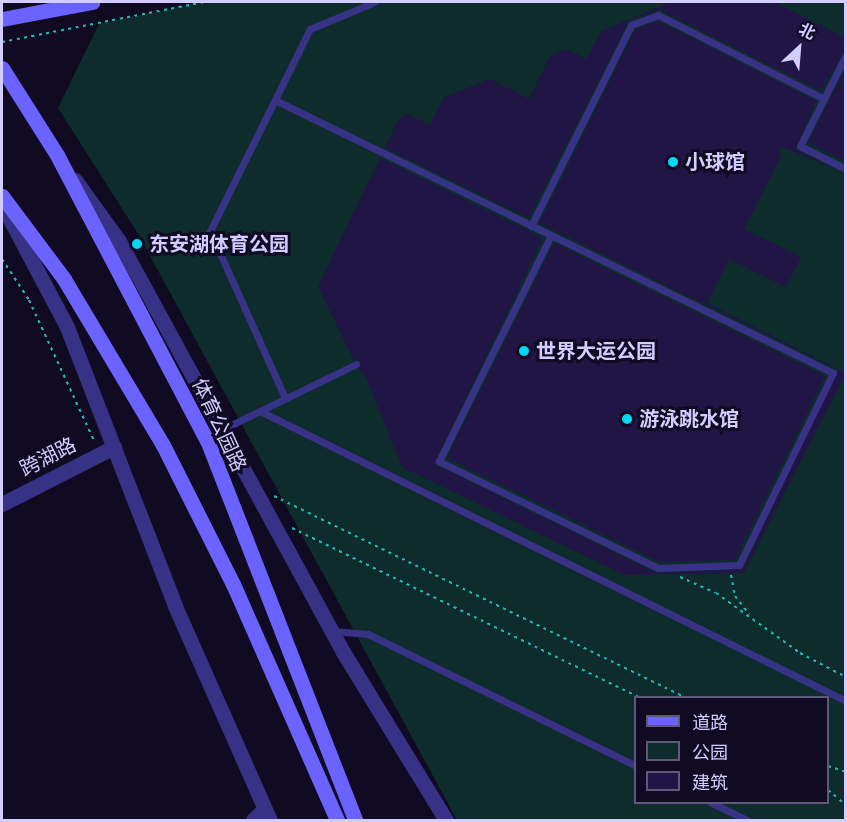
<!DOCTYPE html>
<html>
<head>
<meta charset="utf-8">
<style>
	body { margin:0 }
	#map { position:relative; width:847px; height:822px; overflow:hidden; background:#100b22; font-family:"Fira Sans","Noto Sans SC",sans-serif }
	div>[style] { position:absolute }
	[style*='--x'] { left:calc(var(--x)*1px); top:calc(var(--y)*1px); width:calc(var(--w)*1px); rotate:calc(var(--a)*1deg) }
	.green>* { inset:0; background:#0e2c2c }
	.building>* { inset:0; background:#201544 }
	.path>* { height:2px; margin-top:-1px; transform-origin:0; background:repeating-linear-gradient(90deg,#22bcb7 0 3px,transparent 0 7.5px) }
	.service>* { height:7px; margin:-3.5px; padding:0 3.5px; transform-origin:3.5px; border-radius:3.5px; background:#373285 }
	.tertiary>* { height:15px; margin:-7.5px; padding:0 7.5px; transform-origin:7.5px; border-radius:7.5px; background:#373285 }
	.secondary>* { height:15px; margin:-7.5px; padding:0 7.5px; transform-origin:7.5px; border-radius:7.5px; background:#6b63ff }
	.dots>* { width:16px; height:16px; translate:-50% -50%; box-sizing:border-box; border:3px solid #100b22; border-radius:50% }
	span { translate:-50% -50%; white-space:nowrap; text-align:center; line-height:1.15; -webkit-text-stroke:6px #100b22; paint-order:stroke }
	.poi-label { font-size:20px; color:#d3ccff; font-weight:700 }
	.left { translate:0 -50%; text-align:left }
	.street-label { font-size:20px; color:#d3ccff }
	.frame { position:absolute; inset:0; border:3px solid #d3ccff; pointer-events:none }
	.legend { position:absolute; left:634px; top:696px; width:195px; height:108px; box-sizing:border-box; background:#100b22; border:2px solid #5e587a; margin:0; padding:8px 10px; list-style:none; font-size:18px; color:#d3ccff }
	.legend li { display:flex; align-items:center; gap:12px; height:30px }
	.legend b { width:30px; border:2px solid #5e587a }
	.north { position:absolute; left:769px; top:18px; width:60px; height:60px; -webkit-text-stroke:4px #100b22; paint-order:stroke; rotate:26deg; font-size:16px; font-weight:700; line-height:24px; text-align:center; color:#d3ccff }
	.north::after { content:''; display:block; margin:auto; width:21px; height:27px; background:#d3ccff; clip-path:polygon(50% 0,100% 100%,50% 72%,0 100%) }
</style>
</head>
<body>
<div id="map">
	<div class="green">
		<i style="clip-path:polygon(evenodd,201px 2px,845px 2px,845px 820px,457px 820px,137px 232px,58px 108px,99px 24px,201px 2px,636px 698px,828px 698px,828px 802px,636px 802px,636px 698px)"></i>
	</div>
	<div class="building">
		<i style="clip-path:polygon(671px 2px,774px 2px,846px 38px,846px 49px,821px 91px,660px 10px,629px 20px,529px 218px,385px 148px,399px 118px,408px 114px,430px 125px,444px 97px,490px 79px,529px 99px,550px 56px,566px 49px,587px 59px,601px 31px)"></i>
		<i style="clip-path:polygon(658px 21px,816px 101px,795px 149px,846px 175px,781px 146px,779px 160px,744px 229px,801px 257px,786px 287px,729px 259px,707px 303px,846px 373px,744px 573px,624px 575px,402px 467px,365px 375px,358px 369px,361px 362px,353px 359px,318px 286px,380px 158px,543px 238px,434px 464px,656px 573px,743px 569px,838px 370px,539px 223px,635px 30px)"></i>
		<i style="clip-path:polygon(846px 68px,846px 162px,808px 143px)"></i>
		<i style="clip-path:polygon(554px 243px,825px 376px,735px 560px,659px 562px,447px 458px)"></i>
	</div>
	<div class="path">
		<i style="--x:2;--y:42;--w:206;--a:-11.2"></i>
		<i style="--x:2;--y:259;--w:49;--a:56.6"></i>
		<i style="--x:29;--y:300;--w:157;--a:65.2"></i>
		<i style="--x:274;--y:496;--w:459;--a:26.1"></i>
		<i style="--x:292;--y:528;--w:388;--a:26"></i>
		<i style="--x:731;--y:575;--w:21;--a:79"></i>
		<i style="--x:735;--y:596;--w:23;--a:52"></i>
		<i style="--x:680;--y:577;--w:39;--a:24"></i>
		<i style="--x:716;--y:593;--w:103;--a:35.5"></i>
		<i style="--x:800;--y:653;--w:52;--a:27.6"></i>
		<i style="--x:828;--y:766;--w:19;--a:18"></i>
		<i style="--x:828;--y:790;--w:23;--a:40"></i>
	</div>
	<div class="service">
		<i style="--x:846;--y:55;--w:102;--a:116.8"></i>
		<i style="--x:800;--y:146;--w:51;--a:26.6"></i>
		<i style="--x:275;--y:100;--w:621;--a:26.07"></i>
		<i style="--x:833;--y:373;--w:214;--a:116.1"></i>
		<i style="--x:739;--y:565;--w:81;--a:177.9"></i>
		<i style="--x:658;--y:568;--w:244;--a:-154"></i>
		<i style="--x:439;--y:461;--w:252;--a:-63.6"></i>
		<i style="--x:531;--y:226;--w:225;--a:-63.5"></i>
		<i style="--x:631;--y:25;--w:29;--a:-20"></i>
		<i style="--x:658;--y:15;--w:186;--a:26.8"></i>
		<i style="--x:285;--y:398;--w:183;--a:-114.2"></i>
		<i style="--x:210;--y:231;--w:225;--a:-63.7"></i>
		<i style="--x:310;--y:29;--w:70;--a:-22.6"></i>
		<i style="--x:260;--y:411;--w:654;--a:26.33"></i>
		<i style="--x:223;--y:429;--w:148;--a:-26"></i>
		<i style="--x:333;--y:631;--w:35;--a:5"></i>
		<i style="--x:368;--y:634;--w:299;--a:26.2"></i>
		<i style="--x:710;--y:802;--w:41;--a:25.9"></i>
	</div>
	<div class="tertiary">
		<i style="--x:75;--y:180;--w:75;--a:54.2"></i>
		<i style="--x:119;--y:241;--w:468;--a:61.4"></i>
		<i style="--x:343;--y:652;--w:197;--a:58.5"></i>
		<i style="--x:4;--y:208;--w:135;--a:62.1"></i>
		<i style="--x:67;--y:327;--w:299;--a:68.8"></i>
		<i style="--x:175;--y:606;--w:234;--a:66.1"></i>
		<i style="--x:2;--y:504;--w:126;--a:-27"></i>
		<i style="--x:253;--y:820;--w:16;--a:-45"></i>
	</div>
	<div class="secondary">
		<i style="--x:2;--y:19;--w:92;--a:-10.7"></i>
		<i style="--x:2;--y:68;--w:103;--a:57.7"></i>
		<i style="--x:57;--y:155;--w:327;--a:62.3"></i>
		<i style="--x:209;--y:445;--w:402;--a:68.7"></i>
		<i style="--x:2;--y:196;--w:104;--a:53.2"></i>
		<i style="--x:64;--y:279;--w:193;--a:59.2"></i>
		<i style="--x:163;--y:445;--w:156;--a:63.3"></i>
		<i style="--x:233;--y:584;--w:258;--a:66.2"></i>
	</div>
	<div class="dots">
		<i style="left:673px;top:162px;background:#00d8f7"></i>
		<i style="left:137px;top:244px;background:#00d8f7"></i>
		<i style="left:524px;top:351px;background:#00d8f7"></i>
		<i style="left:627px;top:419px;background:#00d8f7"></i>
	</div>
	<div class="poi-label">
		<span class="left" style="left:685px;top:162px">小球馆</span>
		<span class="left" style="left:149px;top:244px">东安湖体育公园</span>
		<span class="left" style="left:536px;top:351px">世界大运公园</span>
		<span class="left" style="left:639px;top:419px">游泳跳水馆</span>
	</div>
	<div class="street-label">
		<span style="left:219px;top:425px;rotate:65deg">体育公园路</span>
		<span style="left:48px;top:457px;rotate:-27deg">跨湖路</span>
	</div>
	<div class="frame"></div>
	<ul class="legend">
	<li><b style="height:8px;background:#6b63ff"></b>道路</li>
	<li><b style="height:16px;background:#0e2c2c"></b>公园</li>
	<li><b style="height:16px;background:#201544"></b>建筑</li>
	</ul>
	<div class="north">北</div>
</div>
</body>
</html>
